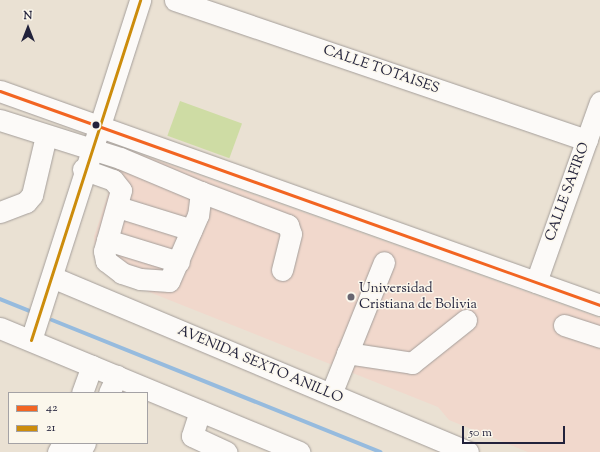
<!DOCTYPE html>
<html>
<head>
<meta charset="utf-8">
<style>
	body { margin:0 }
	#map { position:relative; width:600px; height:452px; overflow:hidden; background:#eae1d3; font-family:"Sorts Mill Goudy",serif }
	div>[style] { position:absolute }
	[style*='--x'] { left:calc(var(--x)*1px); top:calc(var(--y)*1px); width:calc(var(--w)*1px); rotate:calc(var(--a)*1deg) }
	.built>* { inset:0; background:#f1d8cc }
	.green>* { inset:0; background:#cedca4; transform-origin:0 0 }
	.stream>* { height:4px; margin:-2px; padding:0 2px; transform-origin:2px; border-radius:2px; background:#96bbde }
	.roads { filter:drop-shadow(0 0 1px #a49e9a) drop-shadow(0 0 1px #a49e9a) }
	.minor>* { height:21px; margin:-10.5px; padding:0 10.5px; transform-origin:10.5px; border-radius:10.5px; background:#fcfaf8 }
	.bus-1>* { height:3px; margin:-1.5px; padding:0 1.5px; transform-origin:1.5px; border-radius:1.5px; background:#f26522 }
	.bus-2>* { height:3px; margin:-1.5px; padding:0 1.5px; transform-origin:1.5px; border-radius:1.5px; background:#cc8c0c }
	.dots>* { width:11px; height:11px; translate:-50% -50%; box-sizing:border-box; border:2px solid #fbf7ec; border-radius:50% }
	span { translate:-50% -50%; white-space:nowrap; text-align:center; line-height:1.15; -webkit-text-stroke:3px #fbf7ec; paint-order:stroke }
	.street-label { font-size:14px; color:#22223b }
	.poi-label { font-size:14px; color:#22223b }
	.left { translate:0 -50%; text-align:left }
	.legend { position:absolute; left:8px; top:392px; width:140px; height:52px; box-sizing:border-box; background:#fbf7ec; border:1px solid #a4a2a5; margin:0; padding:5px 7px; list-style:none; font-size:12px; color:#22223b }
	.legend li { display:flex; align-items:center; gap:8px; height:20px }
	.legend b { width:20px; border:1px solid #a4a2a5 }
	.north { position:absolute; left:8px; top:8px; width:40px; height:40px; -webkit-text-stroke:3px #fbf7ec; paint-order:stroke; rotate:0deg; font-size:11px; font-weight:700; line-height:16px; text-align:center; color:#22223b }
	.north::after { content:''; display:block; margin:auto; width:14px; height:18px; background:#22223b; clip-path:polygon(50% 0,100% 100%,50% 72%,0 100%) }
	.scale { position:absolute; left:462px; top:426px; width:103px; height:18px; box-sizing:border-box; border:2px solid #22223b; border-top:0; padding-left:5px; font-size:12px; line-height:14px; white-space:nowrap; color:#22223b; -webkit-text-stroke:3px #fbf7ec; paint-order:stroke }
</style>
</head>
<body>
<div id="map">
	<div class="built">
		<i style="clip-path:polygon(123px 148px,600px 318px,600px 452px,528px 452px,449px 420px,438px 407px,109px 276px,96px 255px,94px 237px)"></i>
	</div>
	<div class="green">
		<i style="left:180px;top:101px;width:66px;height:37px;rotate:20deg"></i>
	</div>
	<div class="stream">
		<i style="--x:0;--y:299;--w:35;--a:22"></i>
		<i style="--x:52;--y:320;--w:354;--a:21.9"></i>
	</div>
	<div class="roads">
		<div class="minor">
			<i style="--x:175;--y:0;--w:435;--a:18.8"></i>
			<i style="--x:0;--y:91;--w:637;--a:19.63"></i>
			<i style="--x:0;--y:120;--w:126;--a:17.6"></i>
			<i style="--x:120;--y:158;--w:88;--a:22.8"></i>
			<i style="--x:201;--y:192;--w:23;--a:97"></i>
			<i style="--x:198;--y:215;--w:72;--a:113.7"></i>
			<i style="--x:169;--y:281;--w:29;--a:-176"></i>
			<i style="--x:140;--y:279;--w:19;--a:-162"></i>
			<i style="--x:122;--y:273;--w:20;--a:-143"></i>
			<i style="--x:106;--y:261;--w:10;--a:-101"></i>
			<i style="--x:104;--y:251;--w:63;--a:-74.4"></i>
			<i style="--x:121;--y:190;--w:13;--a:-129"></i>
			<i style="--x:113;--y:180;--w:32;--a:-160"></i>
			<i style="--x:201;--y:192;--w:93;--a:20.8"></i>
			<i style="--x:288;--y:225;--w:9;--a:72"></i>
			<i style="--x:291;--y:234;--w:37;--a:104"></i>
			<i style="--x:118;--y:207;--w:77;--a:17.3"></i>
			<i style="--x:0;--y:212;--w:28;--a:-21"></i>
			<i style="--x:26;--y:202;--w:9;--a:-49"></i>
			<i style="--x:32;--y:195;--w:61;--a:-76.7"></i>
			<i style="--x:107;--y:240;--w:75;--a:17"></i>
			<i style="--x:52;--y:277;--w:451;--a:22.8"></i>
			<i style="--x:536;--y:282;--w:191;--a:-70.4"></i>
			<i style="--x:564;--y:325;--w:38;--a:18"></i>
			<i style="--x:0;--y:328;--w:324;--a:22.5"></i>
			<i style="--x:31;--y:340;--w:357;--a:-72.2"></i>
			<i style="--x:347;--y:353;--w:66;--a:8.7"></i>
			<i style="--x:412;--y:363;--w:69;--a:-38.5"></i>
			<i style="--x:82;--y:393;--w:29;--a:-70"></i>
			<i style="--x:109;--y:393;--w:19;--a:-65"></i>
			<i style="--x:331;--y:394;--w:142;--a:-68.1"></i>
			<i style="--x:200;--y:411;--w:26;--a:108"></i>
			<i style="--x:192;--y:436;--w:38;--a:25"></i>
			<i style="--x:58;--y:452;--w:10;--a:-61"></i>
			<i style="--x:80;--y:452;--w:10;--a:-61"></i>
		</div>
	</div>
	<div class="bus-1">
		<i style="--x:0;--y:91;--w:637;--a:19.63"></i>
	</div>
	<div class="bus-2">
		<i style="--x:31;--y:340;--w:357;--a:-72.2"></i>
	</div>
	<div class="dots">
		<i style="left:96px;top:125px;background:#22223b"></i>
		<i style="left:351px;top:297px;background:#686570"></i>
	</div>
	<div class="street-label">
		<span style="left:381px;top:70px;rotate:19deg">CALLE TOTAISES</span>
		<span style="left:568px;top:192px;rotate:-70deg">CALLE SAFIRO</span>
		<span style="left:260px;top:365px;rotate:23deg">AVENIDA SEXTO ANILLO</span>
	</div>
	<div class="poi-label">
		<span class="left" style="left:359px;top:297px">Universidad<br>Cristiana de Bolivia</span>
	</div>
	<ul class="legend">
	<li><b style="height:5px;background:#f26522"></b>42</li>
	<li><b style="height:5px;background:#cc8c0c"></b>21</li>
	</ul>
	<div class="north">N</div>
	<div class="scale">50 m</div>
</div>
</body>
</html>
